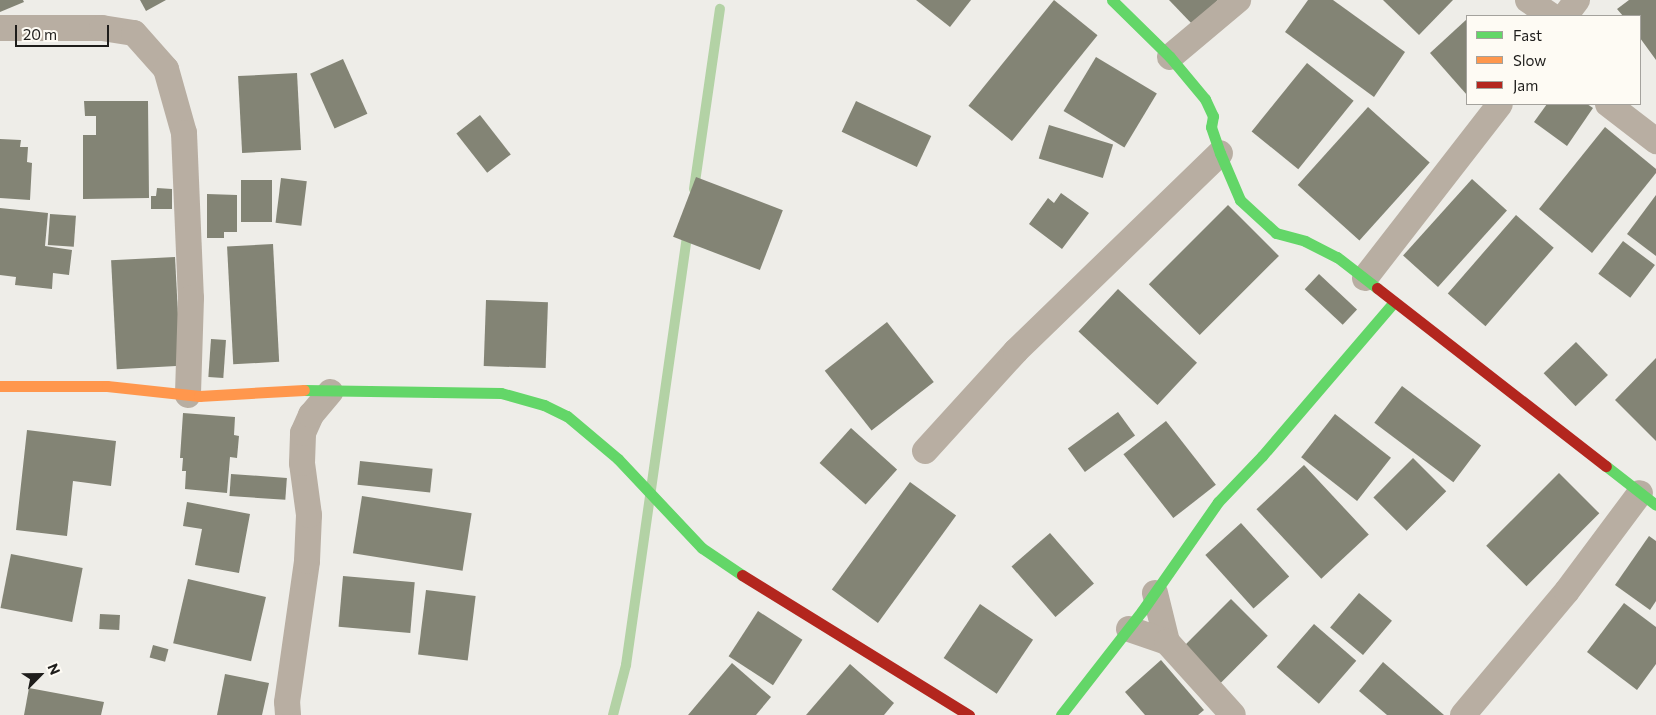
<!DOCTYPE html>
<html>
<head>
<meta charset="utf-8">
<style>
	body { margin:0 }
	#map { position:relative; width:1656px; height:715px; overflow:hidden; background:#eeede8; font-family:Commissioner,sans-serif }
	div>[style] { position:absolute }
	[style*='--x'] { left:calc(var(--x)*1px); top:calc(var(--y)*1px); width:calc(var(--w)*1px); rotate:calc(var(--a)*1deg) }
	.stream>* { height:10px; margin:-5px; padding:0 5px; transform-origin:5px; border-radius:5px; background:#b3d2a5 }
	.building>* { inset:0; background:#838475; transform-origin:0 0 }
	.street>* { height:26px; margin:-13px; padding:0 13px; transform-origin:13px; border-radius:13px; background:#b8aea2 }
	.fast>* { height:11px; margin:-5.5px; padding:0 5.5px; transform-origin:5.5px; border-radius:5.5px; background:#63d668 }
	.slow>* { height:11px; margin:-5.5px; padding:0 5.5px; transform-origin:5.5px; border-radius:5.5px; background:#ff974d }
	.jam>* { height:11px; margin:-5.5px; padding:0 5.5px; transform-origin:5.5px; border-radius:5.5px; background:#b3261e }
	span { translate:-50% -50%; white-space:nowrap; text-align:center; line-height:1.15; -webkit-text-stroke:5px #fefbf4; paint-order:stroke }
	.legend { position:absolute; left:1466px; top:15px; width:175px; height:90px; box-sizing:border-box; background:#fefbf4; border:1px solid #a4a29d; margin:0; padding:6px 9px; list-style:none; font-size:15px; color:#1e1d1b }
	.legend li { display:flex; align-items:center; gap:10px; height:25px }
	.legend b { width:25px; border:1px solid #a4a29d }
	.north { position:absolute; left:15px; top:650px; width:50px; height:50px; -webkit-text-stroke:4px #fefbf4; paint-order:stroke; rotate:67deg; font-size:14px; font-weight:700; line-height:20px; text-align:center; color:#1e1d1b }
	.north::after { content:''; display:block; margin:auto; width:18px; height:22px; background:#1e1d1b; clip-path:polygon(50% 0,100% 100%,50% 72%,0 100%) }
	.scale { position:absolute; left:15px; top:25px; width:94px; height:22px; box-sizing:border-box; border:2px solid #1e1d1b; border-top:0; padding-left:6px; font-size:15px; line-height:18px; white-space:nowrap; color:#1e1d1b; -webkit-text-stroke:4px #fefbf4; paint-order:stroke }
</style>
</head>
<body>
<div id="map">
	<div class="stream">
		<i style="--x:694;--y:189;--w:182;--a:-81.8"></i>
		<i style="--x:613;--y:715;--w:52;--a:-75.4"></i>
		<i style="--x:626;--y:665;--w:439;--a:-81.9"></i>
	</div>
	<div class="building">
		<i style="clip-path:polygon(0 0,23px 0,24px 2px,0 12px)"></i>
		<i style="clip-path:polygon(140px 0,166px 0,146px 11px)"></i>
		<i style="clip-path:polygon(916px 0,971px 0,950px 27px)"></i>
		<i style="left:1054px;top:0;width:56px;height:136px;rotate:39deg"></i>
		<i style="clip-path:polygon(1169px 0,1218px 0,1193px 25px)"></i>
		<i style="clip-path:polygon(1308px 0,1333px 0,1405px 52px,1374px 97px,1285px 32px)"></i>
		<i style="clip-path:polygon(1383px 0,1453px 0,1419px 35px)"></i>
		<i style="clip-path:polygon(1629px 0,1656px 0,1656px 60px,1640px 38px,1640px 16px,1623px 16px,1617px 9px)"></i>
		<i style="clip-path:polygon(1467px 19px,1467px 95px,1430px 53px)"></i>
		<i style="left:1096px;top:57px;width:71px;height:63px;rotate:31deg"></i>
		<i style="left:343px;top:59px;width:60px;height:36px;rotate:66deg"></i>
		<i style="left:1307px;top:63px;width:60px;height:88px;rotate:39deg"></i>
		<i style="left:297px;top:73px;width:77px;height:59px;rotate:87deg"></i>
		<i style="clip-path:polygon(84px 101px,148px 101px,149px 198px,83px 199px,83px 135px,96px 135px,96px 116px,85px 116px)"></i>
		<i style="left:856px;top:101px;width:83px;height:34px;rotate:25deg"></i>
		<i style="clip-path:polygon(1547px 104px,1587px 104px,1593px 108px,1567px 146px,1534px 122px)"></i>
		<i style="left:1368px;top:107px;width:83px;height:105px;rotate:42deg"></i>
		<i style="left:480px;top:115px;width:50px;height:30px;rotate:52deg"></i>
		<i style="left:1049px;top:125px;width:67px;height:35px;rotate:17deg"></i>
		<i style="clip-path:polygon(1605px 127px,1656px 169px,1656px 173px,1592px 253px,1539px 209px)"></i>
		<i style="clip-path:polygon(0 139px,21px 140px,20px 147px,28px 147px,27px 162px,32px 163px,30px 200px,0 198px)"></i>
		<i style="left:696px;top:177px;width:93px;height:64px;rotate:21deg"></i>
		<i style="left:281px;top:178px;width:26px;height:45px;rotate:7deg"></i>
		<i style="left:1472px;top:179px;width:47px;height:103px;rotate:42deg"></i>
		<i style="left:241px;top:180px;width:31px;height:42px"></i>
		<i style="clip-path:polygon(157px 188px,172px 189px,172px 209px,151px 209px,151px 196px,156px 196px)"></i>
		<i style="clip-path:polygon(1061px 193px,1089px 213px,1062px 249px,1029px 224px,1048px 198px,1054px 203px)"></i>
		<i style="clip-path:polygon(207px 194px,237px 195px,237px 232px,224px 232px,224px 238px,207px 238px)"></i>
		<i style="clip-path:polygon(1656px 195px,1656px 256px,1627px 234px)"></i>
		<i style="left:1228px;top:205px;width:72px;height:112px;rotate:45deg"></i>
		<i style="clip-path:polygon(0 208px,48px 213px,45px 246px,72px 250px,69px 275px,53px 273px,52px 289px,15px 285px,16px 277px,0 275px)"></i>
		<i style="left:50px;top:214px;width:26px;height:31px;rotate:4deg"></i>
		<i style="left:1516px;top:215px;width:50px;height:104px;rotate:41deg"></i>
		<i style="left:1623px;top:241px;width:40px;height:41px;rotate:37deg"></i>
		<i style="left:273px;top:244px;width:118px;height:46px;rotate:87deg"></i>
		<i style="left:175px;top:257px;width:109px;height:64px;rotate:87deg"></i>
		<i style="left:1319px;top:274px;width:52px;height:21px;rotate:43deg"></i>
		<i style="left:1118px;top:289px;width:108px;height:58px;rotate:43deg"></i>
		<i style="left:486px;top:300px;width:62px;height:66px;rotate:2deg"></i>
		<i style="left:887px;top:322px;width:76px;height:79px;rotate:52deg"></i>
		<i style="left:211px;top:339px;width:15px;height:38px;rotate:4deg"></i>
		<i style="left:1576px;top:342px;width:46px;height:45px;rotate:46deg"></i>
		<i style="clip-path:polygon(1656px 358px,1656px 441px,1615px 400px)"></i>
		<i style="left:1402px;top:386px;width:99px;height:46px;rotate:37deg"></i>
		<i style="left:1118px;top:412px;width:29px;height:62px;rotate:54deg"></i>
		<i style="clip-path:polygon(183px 413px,235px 417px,234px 435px,239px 436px,237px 458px,230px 457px,227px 493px,185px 489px,186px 471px,182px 471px,183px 458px,180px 458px)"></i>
		<i style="left:1335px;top:414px;width:71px;height:55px;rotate:38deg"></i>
		<i style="left:1166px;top:421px;width:81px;height:54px;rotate:52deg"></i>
		<i style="left:851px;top:428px;width:62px;height:47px;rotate:42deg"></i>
		<i style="clip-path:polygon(27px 430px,116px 441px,111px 486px,73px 481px,67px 536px,16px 530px)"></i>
		<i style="left:1413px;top:458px;width:47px;height:56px;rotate:45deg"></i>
		<i style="left:360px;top:461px;width:73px;height:24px;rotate:6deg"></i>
		<i style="left:1304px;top:465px;width:95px;height:65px;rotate:47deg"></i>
		<i style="left:1559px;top:473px;width:57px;height:103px;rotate:45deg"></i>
		<i style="left:231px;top:474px;width:56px;height:22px;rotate:4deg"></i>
		<i style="left:910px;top:482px;width:57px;height:133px;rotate:36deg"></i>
		<i style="left:362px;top:496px;width:111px;height:58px;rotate:9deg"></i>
		<i style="clip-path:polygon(187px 502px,250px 514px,239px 573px,195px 565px,202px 529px,183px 526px)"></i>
		<i style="left:1241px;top:523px;width:72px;height:48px;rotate:48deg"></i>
		<i style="left:1050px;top:533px;width:67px;height:51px;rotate:49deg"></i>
		<i style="clip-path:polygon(1649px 536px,1656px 541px,1656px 601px,1650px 610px,1615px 585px)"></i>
		<i style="left:11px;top:554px;width:73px;height:55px;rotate:11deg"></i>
		<i style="left:343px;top:576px;width:72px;height:51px;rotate:5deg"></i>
		<i style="left:188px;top:579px;width:80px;height:66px;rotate:13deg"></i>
		<i style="left:426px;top:590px;width:50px;height:65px;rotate:7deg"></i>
		<i style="left:1359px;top:593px;width:43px;height:45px;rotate:40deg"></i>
		<i style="left:1231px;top:599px;width:52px;height:67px;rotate:45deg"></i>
		<i style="clip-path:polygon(1624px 603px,1656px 627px,1656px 664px,1637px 690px,1587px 652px)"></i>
		<i style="left:980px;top:604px;width:64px;height:65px;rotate:34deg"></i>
		<i style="left:758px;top:611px;width:53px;height:54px;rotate:33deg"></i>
		<i style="left:100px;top:614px;width:20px;height:15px;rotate:3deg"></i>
		<i style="left:1314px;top:624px;width:56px;height:57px;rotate:41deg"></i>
		<i style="left:153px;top:645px;width:16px;height:13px;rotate:15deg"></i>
		<i style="clip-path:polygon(1161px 660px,1204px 710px,1198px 715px,1145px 715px,1125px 692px)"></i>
		<i style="clip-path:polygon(1383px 662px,1444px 715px,1387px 715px,1359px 691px)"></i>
		<i style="clip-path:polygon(732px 663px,771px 697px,756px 715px,688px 715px)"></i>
		<i style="clip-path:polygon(850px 664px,894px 703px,884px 715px,806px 715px)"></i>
		<i style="clip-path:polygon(225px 674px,269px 683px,262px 715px,217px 715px)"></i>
		<i style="clip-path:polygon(29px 688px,104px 702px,101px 715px,24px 715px)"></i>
	</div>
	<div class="street">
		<i style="--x:1528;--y:0;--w:29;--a:34"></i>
		<i style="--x:1565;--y:16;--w:20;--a:-53"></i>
		<i style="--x:0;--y:28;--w:102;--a:0"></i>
		<i style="--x:102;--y:28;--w:32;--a:9"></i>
		<i style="--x:134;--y:33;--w:48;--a:48.4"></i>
		<i style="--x:166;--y:69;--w:66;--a:74.3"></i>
		<i style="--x:184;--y:133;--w:165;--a:87.6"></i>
		<i style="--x:191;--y:298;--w:97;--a:91.8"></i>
		<i style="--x:1170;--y:57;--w:89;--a:-40"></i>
		<i style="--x:1608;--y:104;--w:61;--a:37.6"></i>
		<i style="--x:1365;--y:278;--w:220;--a:-52.2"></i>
		<i style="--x:925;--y:451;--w:135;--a:-47.7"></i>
		<i style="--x:1016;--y:351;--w:284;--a:-44.1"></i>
		<i style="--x:1155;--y:593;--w:50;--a:76.2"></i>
		<i style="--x:1129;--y:629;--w:40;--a:18.9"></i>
		<i style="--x:1167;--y:642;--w:98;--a:47.9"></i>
		<i style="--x:288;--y:715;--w:13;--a:-94"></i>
		<i style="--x:287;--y:702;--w:142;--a:-81.9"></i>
		<i style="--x:307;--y:561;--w:46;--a:-87.5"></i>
		<i style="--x:309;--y:515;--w:52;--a:-97.7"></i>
		<i style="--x:302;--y:463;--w:30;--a:-88"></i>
		<i style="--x:303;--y:433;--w:20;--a:-66"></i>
		<i style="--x:311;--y:415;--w:30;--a:-50"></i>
		<i style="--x:1463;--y:715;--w:162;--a:-50"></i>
		<i style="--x:1567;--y:591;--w:122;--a:-53.3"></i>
	</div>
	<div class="fast">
		<i style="--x:1112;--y:0;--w:81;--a:44.5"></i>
		<i style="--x:1170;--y:57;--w:55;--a:50.2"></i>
		<i style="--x:1205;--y:99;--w:19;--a:65"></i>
		<i style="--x:1213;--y:116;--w:11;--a:100"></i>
		<i style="--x:1211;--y:127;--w:28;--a:71"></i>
		<i style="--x:1220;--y:153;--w:51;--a:66.9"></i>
		<i style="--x:1240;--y:200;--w:49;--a:42.5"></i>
		<i style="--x:1276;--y:233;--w:30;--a:15"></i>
		<i style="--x:1305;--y:241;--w:36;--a:27"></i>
		<i style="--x:1337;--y:257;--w:51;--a:37.8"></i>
		<i style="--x:304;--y:390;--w:197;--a:0.9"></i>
		<i style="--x:501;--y:393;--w:45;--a:15.6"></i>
		<i style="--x:544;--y:405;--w:25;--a:26"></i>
		<i style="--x:567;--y:416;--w:67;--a:40.1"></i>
		<i style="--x:618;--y:459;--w:122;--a:46.7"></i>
		<i style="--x:702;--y:548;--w:48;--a:34"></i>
		<i style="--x:1606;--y:466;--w:63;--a:38"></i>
		<i style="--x:1061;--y:715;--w:132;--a:-52.1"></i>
		<i style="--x:1142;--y:611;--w:133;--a:-55.1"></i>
		<i style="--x:1218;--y:502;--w:64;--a:-46.3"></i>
		<i style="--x:1262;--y:456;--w:203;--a:-49.4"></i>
	</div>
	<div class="slow">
		<i style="--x:0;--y:386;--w:107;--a:0"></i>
		<i style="--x:107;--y:386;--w:93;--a:6.2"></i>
		<i style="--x:199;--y:396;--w:105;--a:-3.3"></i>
	</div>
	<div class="jam">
		<i style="--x:1377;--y:288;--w:290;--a:37.9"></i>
		<i style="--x:742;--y:575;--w:267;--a:31.7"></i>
	</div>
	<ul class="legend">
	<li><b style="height:6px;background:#63d668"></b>Fast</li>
	<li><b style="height:6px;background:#ff974d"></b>Slow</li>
	<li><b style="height:6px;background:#b3261e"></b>Jam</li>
	</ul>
	<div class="north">N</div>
	<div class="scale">20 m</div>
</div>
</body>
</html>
